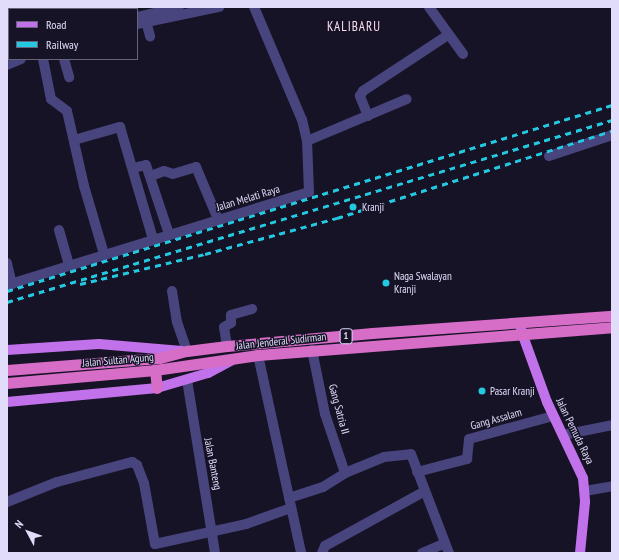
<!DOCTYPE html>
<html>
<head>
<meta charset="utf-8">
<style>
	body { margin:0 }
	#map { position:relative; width:619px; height:560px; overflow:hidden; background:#171326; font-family:"PT Sans Narrow",sans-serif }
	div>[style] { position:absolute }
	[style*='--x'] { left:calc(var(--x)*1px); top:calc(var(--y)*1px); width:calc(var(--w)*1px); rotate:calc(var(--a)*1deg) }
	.minor>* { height:10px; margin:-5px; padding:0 5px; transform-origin:5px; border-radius:5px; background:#48447e }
	.tertiary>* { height:10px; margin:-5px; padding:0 5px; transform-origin:5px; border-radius:5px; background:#48447e }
	.primary>* { height:10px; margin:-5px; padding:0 5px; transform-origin:5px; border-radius:5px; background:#c172eb }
	.trunk>* { height:11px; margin:-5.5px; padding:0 5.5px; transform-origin:5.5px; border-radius:5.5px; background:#d66dc7 }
	.rail>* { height:2.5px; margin-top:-1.25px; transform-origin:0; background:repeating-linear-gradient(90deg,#22c9e0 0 6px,transparent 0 11px) }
	.dots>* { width:11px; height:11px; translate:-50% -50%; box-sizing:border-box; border:2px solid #171326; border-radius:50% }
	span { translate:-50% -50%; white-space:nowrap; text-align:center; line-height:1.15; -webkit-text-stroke:3px #171326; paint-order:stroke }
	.shield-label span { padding:1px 3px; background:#171326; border:1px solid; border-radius:3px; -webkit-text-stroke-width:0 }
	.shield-label { font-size:10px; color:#e0dcfa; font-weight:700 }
	.street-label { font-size:11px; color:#e0dcfa }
	.poi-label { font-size:11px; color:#e0dcfa }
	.left { translate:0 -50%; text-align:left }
	.quarter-label { font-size:13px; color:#fadef0; letter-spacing:1px }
	.frame { position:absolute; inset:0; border:8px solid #e0dcfa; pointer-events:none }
	.legend { position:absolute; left:8px; top:8px; width:130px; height:52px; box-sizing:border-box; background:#171326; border:1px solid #67637b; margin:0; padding:5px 7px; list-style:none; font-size:12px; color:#e0dcfa }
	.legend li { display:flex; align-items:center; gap:8px; height:20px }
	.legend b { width:20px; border:1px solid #67637b }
	.north { position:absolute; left:8px; top:512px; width:40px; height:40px; -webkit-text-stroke:3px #171326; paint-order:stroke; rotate:311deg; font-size:11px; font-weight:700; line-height:16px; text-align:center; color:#e0dcfa }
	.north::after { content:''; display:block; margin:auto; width:14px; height:18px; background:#e0dcfa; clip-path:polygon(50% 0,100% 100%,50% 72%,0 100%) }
</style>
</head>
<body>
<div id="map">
	<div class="minor">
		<i style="--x:52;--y:7;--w:2;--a:63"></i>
		<i style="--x:429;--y:7;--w:58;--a:54.1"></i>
		<i style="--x:146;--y:21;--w:16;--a:75"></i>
		<i style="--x:43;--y:59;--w:41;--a:78.7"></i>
		<i style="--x:51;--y:99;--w:20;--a:37"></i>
		<i style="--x:67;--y:111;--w:77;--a:77.2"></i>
		<i style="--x:84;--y:186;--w:71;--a:73.6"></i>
		<i style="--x:64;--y:59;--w:19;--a:74"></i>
		<i style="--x:368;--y:116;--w:22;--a:-112"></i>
		<i style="--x:360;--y:96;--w:6;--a:-59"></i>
		<i style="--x:363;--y:91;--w:102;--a:-33.4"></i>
		<i style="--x:74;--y:140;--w:48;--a:-15.8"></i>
		<i style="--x:120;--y:127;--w:117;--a:73.6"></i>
		<i style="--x:307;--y:141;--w:108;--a:-22.8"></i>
		<i style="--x:549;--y:156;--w:66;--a:-18.4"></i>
		<i style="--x:133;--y:168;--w:13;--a:-13"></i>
		<i style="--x:146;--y:165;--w:73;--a:71.6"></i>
		<i style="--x:151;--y:176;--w:14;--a:-21"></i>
		<i style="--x:164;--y:171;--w:9;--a:18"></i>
		<i style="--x:173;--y:174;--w:24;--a:-17"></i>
		<i style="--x:196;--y:167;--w:56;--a:67.1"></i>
		<i style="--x:59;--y:230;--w:37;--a:74"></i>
		<i style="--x:7;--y:263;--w:22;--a:77"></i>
		<i style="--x:7;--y:285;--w:316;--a:-17.1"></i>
		<i style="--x:309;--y:192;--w:51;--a:-92.2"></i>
		<i style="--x:307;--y:141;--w:22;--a:-103"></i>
		<i style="--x:302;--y:120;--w:123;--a:-113"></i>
		<i style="--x:172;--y:291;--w:31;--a:81"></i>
		<i style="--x:177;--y:322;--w:31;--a:71"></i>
		<i style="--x:227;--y:346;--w:19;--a:-99"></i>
		<i style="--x:224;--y:327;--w:8;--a:-30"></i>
		<i style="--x:231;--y:323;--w:8;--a:-90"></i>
		<i style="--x:231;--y:315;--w:22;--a:-16"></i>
		<i style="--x:312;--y:350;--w:65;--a:78.5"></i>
		<i style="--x:325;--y:414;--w:62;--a:71.3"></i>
		<i style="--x:258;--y:355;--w:203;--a:77.7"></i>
		<i style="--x:187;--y:380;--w:175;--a:80.8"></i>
		<i style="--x:563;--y:435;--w:50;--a:-11.5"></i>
		<i style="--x:417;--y:472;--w:52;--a:-14.6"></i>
		<i style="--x:467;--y:459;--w:20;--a:-84"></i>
		<i style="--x:469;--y:439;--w:87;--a:-15.3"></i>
		<i style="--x:585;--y:491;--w:27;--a:-10"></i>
		<i style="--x:289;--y:498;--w:36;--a:-18"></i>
		<i style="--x:323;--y:487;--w:26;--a:-32"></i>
		<i style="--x:345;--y:473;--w:42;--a:-22.3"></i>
		<i style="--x:384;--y:457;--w:27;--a:-6"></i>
		<i style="--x:411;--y:454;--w:106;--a:69"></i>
		<i style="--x:7;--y:502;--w:54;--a:-21.8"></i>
		<i style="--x:57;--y:482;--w:78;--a:-14.9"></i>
		<i style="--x:132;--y:462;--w:6;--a:31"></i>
		<i style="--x:137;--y:465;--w:19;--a:69"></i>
		<i style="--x:144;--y:483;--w:62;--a:79.8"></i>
		<i style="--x:155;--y:544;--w:93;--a:-12.4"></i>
		<i style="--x:246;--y:524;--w:48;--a:-19.6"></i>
		<i style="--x:322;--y:553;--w:8;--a:-67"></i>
		<i style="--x:325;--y:546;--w:114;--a:-28.8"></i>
		<i style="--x:422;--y:553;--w:25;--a:-23"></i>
	</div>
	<div class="tertiary">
		<i style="--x:137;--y:17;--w:43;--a:-13.4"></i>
		<i style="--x:137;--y:24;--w:84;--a:-11.7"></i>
		<i style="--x:7;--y:57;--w:2;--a:-27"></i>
		<i style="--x:7;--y:65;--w:15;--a:-23"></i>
	</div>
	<div class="primary">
		<i style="--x:520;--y:323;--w:10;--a:79"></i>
		<i style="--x:522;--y:333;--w:73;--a:70.1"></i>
		<i style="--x:547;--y:402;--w:84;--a:64.7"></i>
		<i style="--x:583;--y:478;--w:24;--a:85"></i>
		<i style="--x:585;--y:502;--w:51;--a:95.6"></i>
		<i style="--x:7;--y:350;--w:92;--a:-3.7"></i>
		<i style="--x:99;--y:344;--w:83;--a:4.8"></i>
		<i style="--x:7;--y:402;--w:151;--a:-5.3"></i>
		<i style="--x:157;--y:388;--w:53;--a:-16.4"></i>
		<i style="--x:208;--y:373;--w:27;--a:-28"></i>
	</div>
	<div class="trunk">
		<i style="--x:7;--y:370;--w:153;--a:-4.5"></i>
		<i style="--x:160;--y:358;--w:28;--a:-15"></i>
		<i style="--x:187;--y:351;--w:40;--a:-7.1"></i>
		<i style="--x:227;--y:346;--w:146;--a:-5.1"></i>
		<i style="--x:372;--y:333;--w:241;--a:-4.1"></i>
		<i style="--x:155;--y:370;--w:18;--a:84"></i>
		<i style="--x:7;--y:383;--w:149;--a:-5"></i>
		<i style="--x:155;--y:370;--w:104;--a:-8.3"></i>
		<i style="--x:258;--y:355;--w:355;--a:-4.5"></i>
	</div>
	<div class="rail">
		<i style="--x:80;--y:284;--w:129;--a:-13.5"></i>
		<i style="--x:205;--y:254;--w:137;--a:-15.3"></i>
		<i style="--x:337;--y:218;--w:288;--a:-17.6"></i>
		<i style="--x:7;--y:291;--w:633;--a:-17.09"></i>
		<i style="--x:7;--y:302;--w:632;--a:-16.74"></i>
	</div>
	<div class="dots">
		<i style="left:353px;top:207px;background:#22c9e0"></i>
		<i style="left:386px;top:283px;background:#22c9e0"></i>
		<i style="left:482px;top:391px;background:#22c9e0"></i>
	</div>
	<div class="shield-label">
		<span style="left:346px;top:336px">1</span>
	</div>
	<div class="street-label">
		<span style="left:248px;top:198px;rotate:-17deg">Jalan Melati Raya</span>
		<span style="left:281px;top:341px;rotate:-6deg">Jalan Jenderal Sudirman</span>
		<span style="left:118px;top:360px;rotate:-5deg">Jalan Sultan Agung</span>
		<span style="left:339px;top:409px;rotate:75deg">Gang Satria II</span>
		<span style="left:496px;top:419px;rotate:-16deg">Gang Assalam</span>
		<span style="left:575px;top:431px;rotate:64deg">Jalan Pemuda Raya</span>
		<span style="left:213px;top:464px;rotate:79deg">Jalan Banteng</span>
	</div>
	<div class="poi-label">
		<span class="left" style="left:362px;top:207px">Kranji</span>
		<span class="left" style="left:394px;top:283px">Naga Swalayan<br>Kranji</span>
		<span class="left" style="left:490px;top:391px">Pasar Kranji</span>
	</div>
	<div class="quarter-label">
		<span style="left:354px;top:27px">KALIBARU</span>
	</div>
	<div class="frame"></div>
	<ul class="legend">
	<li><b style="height:5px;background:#c172eb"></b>Road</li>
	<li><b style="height:5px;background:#22c9e0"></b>Railway</li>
	</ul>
	<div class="north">N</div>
</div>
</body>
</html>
